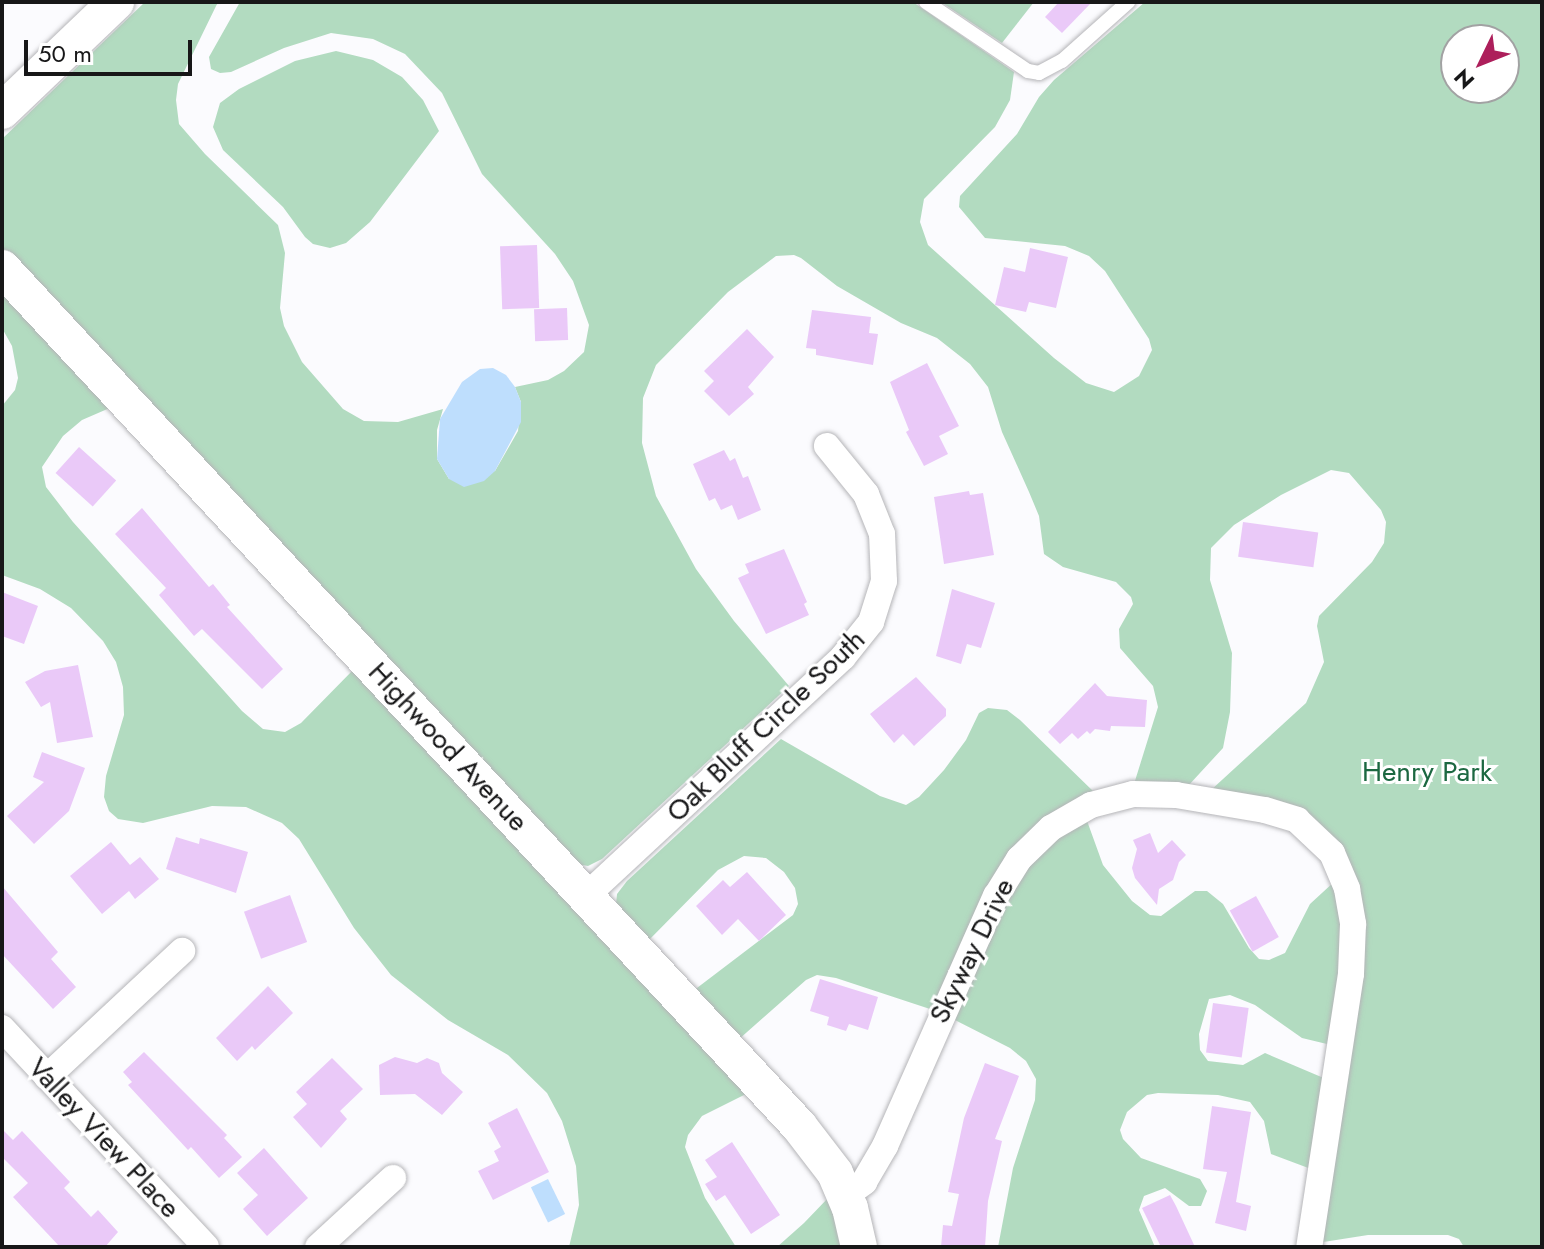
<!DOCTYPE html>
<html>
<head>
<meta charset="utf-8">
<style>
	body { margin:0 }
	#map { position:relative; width:1544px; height:1249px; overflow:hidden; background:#fbfbfe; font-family:Jost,sans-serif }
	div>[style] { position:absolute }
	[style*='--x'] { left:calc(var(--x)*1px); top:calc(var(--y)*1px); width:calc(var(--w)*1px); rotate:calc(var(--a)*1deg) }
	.green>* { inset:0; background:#b2dbc0 }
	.water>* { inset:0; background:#bedefd; transform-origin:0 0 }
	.building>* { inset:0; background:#eac9f8; transform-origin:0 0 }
	.roads { filter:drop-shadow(0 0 2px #b5b5b8) drop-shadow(0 0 2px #b5b5b8) }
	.lane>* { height:14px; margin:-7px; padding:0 7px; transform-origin:7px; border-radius:7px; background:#fff }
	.street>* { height:26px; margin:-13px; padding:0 13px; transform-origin:13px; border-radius:13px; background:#fff }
	.secondary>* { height:36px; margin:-18px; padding:0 18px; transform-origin:18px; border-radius:18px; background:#fff }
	span { translate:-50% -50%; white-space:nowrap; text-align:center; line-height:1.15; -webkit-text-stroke:6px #fff; paint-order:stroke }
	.street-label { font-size:28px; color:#171718 }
	.park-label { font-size:28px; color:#1c6841 }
	.frame { position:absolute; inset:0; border:4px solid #171718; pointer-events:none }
	.north { position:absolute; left:1440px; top:24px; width:80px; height:80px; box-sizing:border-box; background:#fff; border:2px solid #a2a2a3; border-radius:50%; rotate:227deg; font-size:22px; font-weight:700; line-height:32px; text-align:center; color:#171718 }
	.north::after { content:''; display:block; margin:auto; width:28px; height:36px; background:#ad1f5b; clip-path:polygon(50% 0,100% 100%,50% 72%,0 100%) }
	.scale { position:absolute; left:24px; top:40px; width:168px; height:36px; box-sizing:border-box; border:4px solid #171718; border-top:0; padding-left:10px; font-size:24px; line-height:28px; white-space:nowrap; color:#171718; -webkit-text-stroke:6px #fff; paint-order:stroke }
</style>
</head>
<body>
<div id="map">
	<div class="green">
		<i style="clip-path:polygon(evenodd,145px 2px,218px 2px,178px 84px,176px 100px,179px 124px,205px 154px,278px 225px,285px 253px,280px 308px,284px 326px,302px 362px,343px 409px,364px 421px,398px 422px,443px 409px,437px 430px,437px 459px,449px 479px,495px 471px,518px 431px,521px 402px,515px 387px,548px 380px,564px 371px,584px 352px,589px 325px,573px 281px,555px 254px,482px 174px,442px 93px,405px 54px,373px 39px,331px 33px,284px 48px,231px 72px,220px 73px,211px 69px,209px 57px,240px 2px,913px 2px,1014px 72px,1010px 100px,995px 127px,924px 199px,920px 222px,928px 245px,1054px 358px,1086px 383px,1114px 392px,1139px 376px,1152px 350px,1149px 339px,1105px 271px,1089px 256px,1065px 246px,985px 238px,959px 207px,960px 196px,1017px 134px,1039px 97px,1054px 80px,1145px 2px,1542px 2px,1542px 1247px,1464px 1247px,1459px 1239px,1448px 1235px,1368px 1235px,1317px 1243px,1354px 1012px,1339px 848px,1211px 790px,1306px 703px,1324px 662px,1317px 626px,1319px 616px,1372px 562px,1384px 543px,1386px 522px,1381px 510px,1349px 473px,1331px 470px,1281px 495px,1234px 525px,1211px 548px,1210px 580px,1232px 653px,1230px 712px,1223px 748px,1188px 786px,1134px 784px,1158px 707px,1153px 686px,1120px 648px,1119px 629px,1133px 604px,1131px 597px,1116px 582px,1063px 567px,1044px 554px,1039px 516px,1029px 492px,1002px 432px,988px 387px,970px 364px,937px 338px,901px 323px,837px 286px,801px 258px,794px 255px,776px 256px,728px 292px,656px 365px,643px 398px,642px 443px,656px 496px,696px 569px,734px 621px,789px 686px,602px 859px,588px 866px,577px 864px,2px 249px,2px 139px,145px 2px,1456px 40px,1504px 40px,1504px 88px,1456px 88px,1456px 40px)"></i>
		<i style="clip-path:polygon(941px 2px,1034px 2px,1002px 43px)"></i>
		<i style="clip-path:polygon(336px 51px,373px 60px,402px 77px,423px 100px,439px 131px,370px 222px,346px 243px,330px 248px,313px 244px,305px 237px,283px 207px,223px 150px,213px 127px,220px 103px,239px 89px,295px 61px)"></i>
		<i style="clip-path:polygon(2px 289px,112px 407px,82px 420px,63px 436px,42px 467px,46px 487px,73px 522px,242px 711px,263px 729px,285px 732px,301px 723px,355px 668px,750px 1092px,702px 1116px,688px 1135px,685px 1147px,705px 1198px,736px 1247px,569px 1247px,579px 1205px,576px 1166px,562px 1121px,547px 1093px,508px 1055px,448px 1020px,391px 975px,354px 928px,299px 839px,282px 823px,246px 807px,212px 806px,143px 823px,118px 819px,109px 811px,104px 797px,106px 776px,124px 715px,123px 687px,116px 662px,103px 641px,71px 608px,40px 589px,2px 575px,2px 406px,15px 390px,18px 378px,12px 346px,2px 328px)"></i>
		<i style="clip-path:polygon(988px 708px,1007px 710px,1020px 720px,1095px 793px,1065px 807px,933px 1010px,836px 978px,817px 975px,806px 980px,738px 1040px,693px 991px,793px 915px,798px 904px,795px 888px,784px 872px,766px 858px,744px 856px,718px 870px,647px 942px,616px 904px,617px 894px,627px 881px,781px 739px,880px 796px,906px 805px,919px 797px,944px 770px,966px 740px,979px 713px)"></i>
		<i style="clip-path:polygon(1086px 818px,1103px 865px,1132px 901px,1150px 915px,1161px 916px,1195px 891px,1207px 891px,1223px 904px,1249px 948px,1259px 959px,1269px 960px,1285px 953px,1310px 904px,1335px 881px,1344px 933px,1331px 1045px,1302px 1038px,1255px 1005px,1230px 995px,1209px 999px,1199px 1034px,1200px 1050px,1208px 1061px,1243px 1065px,1265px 1053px,1326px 1079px,1311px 1169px,1271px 1154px,1264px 1121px,1250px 1102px,1218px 1095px,1158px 1093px,1147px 1095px,1127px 1112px,1120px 1130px,1123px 1139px,1141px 1158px,1200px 1179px,1207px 1191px,1201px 1206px,1189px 1206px,1165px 1188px,1144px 1196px,1139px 1210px,1155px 1247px,998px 1247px,1013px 1168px,1035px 1100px,1036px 1079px,1026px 1061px,1010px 1048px,949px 1017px,1003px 901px,1038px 850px)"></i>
		<i style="clip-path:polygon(829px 1197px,844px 1247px,777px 1247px,804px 1223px)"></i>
	</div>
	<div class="water">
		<i style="clip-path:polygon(493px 368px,506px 375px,515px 387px,521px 402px,521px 422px,495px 471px,484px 481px,464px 487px,449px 479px,437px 459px,440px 419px,462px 382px,480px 369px)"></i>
		<i style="left:548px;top:1179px;width:39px;height:19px;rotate:64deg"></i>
	</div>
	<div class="building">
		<i style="clip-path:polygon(1059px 2px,1092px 2px,1062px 33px,1045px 17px)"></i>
		<i style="left:537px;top:245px;width:63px;height:37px;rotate:88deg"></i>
		<i style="clip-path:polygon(1030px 248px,1068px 257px,1056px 308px,1029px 302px,1026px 312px,995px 305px,1004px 267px,1025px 272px)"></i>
		<i style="left:567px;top:308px;width:32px;height:33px;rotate:88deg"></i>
		<i style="clip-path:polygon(812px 310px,871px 317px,869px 333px,878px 334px,873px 365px,816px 355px,816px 349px,806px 348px)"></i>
		<i style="clip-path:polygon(747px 329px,774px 357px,748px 387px,754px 394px,729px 416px,704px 391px,714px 381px,704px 371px)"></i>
		<i style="clip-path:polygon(927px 363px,959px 426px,939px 436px,948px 454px,924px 466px,906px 432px,909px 430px,890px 382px)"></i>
		<i style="left:79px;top:447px;width:50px;height:35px;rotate:42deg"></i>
		<i style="clip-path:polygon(724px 450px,730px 461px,735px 458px,743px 478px,748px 476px,761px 510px,738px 520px,732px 505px,721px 510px,715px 498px,709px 501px,693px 464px)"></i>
		<i style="clip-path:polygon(969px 491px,970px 495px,983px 493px,994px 555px,944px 564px,934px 497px)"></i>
		<i style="clip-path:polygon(142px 508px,209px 587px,213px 584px,230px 605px,227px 607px,283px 669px,262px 689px,202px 629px,194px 636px,159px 595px,166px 588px,115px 534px)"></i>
		<i style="left:1243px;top:522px;width:76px;height:35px;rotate:8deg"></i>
		<i style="clip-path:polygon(784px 549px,807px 602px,804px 604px,809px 615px,766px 634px,738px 578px,749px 573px,745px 564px)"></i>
		<i style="clip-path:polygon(952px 589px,995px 603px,981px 648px,967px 644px,961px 664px,936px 656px)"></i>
		<i style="clip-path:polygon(2px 592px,38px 606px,24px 644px,2px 636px)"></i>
		<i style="clip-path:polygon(78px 665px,93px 737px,57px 743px,50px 702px,41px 707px,25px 682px,45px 671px)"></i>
		<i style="clip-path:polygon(916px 677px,946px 709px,946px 716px,914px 746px,903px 734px,894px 743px,870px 714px)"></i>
		<i style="clip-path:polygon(1095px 683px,1107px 696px,1147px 700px,1145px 727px,1111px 726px,1110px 731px,1095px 729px,1090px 734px,1087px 731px,1078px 739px,1072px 733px,1060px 744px,1048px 732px)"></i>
		<i style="clip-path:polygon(42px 752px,85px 768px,69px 811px,34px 844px,7px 816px,44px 782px,33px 777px)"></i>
		<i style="clip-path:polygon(1150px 833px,1158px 853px,1172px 840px,1186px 855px,1179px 862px,1173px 880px,1159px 889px,1157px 905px,1135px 878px,1132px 868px,1137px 849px,1133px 840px)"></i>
		<i style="clip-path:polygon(176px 837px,199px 844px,200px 838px,248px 852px,236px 893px,166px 869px)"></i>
		<i style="clip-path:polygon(111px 842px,130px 865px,140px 857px,159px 879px,135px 899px,129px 891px,102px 914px,70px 876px)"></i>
		<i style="clip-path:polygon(747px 872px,786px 915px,759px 941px,738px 919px,722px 935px,696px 906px,723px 880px,730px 887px)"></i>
		<i style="clip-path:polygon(2px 886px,58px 952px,51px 959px,76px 987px,53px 1009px,2px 954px)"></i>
		<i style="left:290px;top:895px;width:50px;height:49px;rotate:70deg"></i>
		<i style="left:1256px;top:896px;width:47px;height:30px;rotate:61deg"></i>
		<i style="clip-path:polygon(820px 979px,878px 997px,868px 1030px,849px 1024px,846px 1031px,827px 1025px,829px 1017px,810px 1011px)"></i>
		<i style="clip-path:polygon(268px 986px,293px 1013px,255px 1050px,252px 1046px,237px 1061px,216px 1038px)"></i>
		<i style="left:1213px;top:1003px;width:36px;height:50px;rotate:8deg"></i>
		<i style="clip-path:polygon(144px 1052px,227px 1135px,224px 1138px,242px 1157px,219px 1178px,191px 1147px,188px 1150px,128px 1085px,132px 1082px,123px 1072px)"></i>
		<i style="clip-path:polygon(395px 1057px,417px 1063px,427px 1058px,439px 1063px,442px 1073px,463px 1092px,442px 1115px,415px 1094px,380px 1095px,379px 1065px)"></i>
		<i style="clip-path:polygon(332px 1058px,363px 1089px,340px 1111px,347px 1119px,321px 1148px,293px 1117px,307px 1104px,296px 1092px)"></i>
		<i style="clip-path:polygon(985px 1063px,1019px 1076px,995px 1139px,1002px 1141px,988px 1201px,985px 1247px,941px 1247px,943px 1225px,952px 1226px,959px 1194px,948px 1192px,964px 1118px)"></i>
		<i style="clip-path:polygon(1212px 1106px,1251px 1112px,1236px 1202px,1251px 1206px,1246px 1231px,1215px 1223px,1227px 1172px,1203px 1169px)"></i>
		<i style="clip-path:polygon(517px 1108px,549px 1172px,493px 1200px,478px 1171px,499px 1161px,494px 1151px,501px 1147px,488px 1123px)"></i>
		<i style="clip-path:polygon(2px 1129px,13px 1140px,22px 1131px,70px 1182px,64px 1188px,91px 1217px,98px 1210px,118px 1232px,105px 1247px,60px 1247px,13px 1197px,28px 1183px,2px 1157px)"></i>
		<i style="clip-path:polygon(732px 1142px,780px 1215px,751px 1234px,725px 1195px,716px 1201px,705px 1184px,717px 1177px,705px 1160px)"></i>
		<i style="clip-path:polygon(264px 1148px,308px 1198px,267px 1236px,243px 1209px,258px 1195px,237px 1173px)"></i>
		<i style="clip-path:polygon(1170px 1195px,1176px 1206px,1195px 1247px,1161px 1247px,1142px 1208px)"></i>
	</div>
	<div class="roads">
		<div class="lane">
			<i style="--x:926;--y:2;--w:123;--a:34.1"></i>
			<i style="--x:1028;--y:71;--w:11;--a:10"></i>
			<i style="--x:1039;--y:73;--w:26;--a:-28"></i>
			<i style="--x:1062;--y:61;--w:89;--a:-41.8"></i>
		</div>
		<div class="street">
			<i style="--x:586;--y:896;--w:351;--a:-42.9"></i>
			<i style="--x:843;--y:657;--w:45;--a:-51.3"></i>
			<i style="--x:871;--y:622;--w:43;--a:-72.4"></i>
			<i style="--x:884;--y:581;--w:47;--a:-92.4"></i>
			<i style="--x:882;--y:534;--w:43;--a:-111.8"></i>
			<i style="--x:866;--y:494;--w:62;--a:-129.1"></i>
			<i style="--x:2;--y:1028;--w:299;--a:47"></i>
			<i style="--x:47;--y:1077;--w:185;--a:-43"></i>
			<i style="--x:845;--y:1196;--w:24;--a:-36"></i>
			<i style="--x:864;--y:1182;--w:42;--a:-59.7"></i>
			<i style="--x:885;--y:1146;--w:274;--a:-66.1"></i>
			<i style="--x:996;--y:896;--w:44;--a:-58.1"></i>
			<i style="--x:1019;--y:859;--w:45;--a:-44.1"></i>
			<i style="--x:1051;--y:828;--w:46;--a:-29.9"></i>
			<i style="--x:1091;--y:805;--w:43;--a:-14.7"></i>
			<i style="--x:1133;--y:794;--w:43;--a:1.3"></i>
			<i style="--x:1176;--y:795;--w:90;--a:9.6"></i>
			<i style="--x:1265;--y:810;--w:34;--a:17"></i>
			<i style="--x:1297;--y:820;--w:48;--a:43.3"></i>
			<i style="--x:1332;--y:853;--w:39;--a:67"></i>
			<i style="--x:1347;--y:889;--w:36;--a:80"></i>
			<i style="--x:1353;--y:924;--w:50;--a:92.3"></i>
			<i style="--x:1351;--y:974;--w:276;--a:98.7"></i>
			<i style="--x:318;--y:1247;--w:102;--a:-42.6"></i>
		</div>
		<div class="secondary">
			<i style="--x:2;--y:111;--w:158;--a:-43.7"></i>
			<i style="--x:2;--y:268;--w:1171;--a:47.11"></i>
			<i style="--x:799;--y:1126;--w:59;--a:52.5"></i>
			<i style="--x:835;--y:1173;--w:38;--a:67"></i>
			<i style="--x:850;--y:1208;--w:40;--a:77"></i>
		</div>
	</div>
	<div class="street-label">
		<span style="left:766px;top:726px;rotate:-44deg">Oak Bluff Circle South</span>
		<span style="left:448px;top:747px;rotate:47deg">Highwood Avenue</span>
		<span style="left:972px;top:951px;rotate:-64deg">Skyway Drive</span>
		<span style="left:104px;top:1138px;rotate:47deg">Valley View Place</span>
	</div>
	<div class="park-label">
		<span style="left:1427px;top:772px">Henry Park</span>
	</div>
	<div class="frame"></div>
	<div class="north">N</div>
	<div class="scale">50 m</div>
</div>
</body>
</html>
